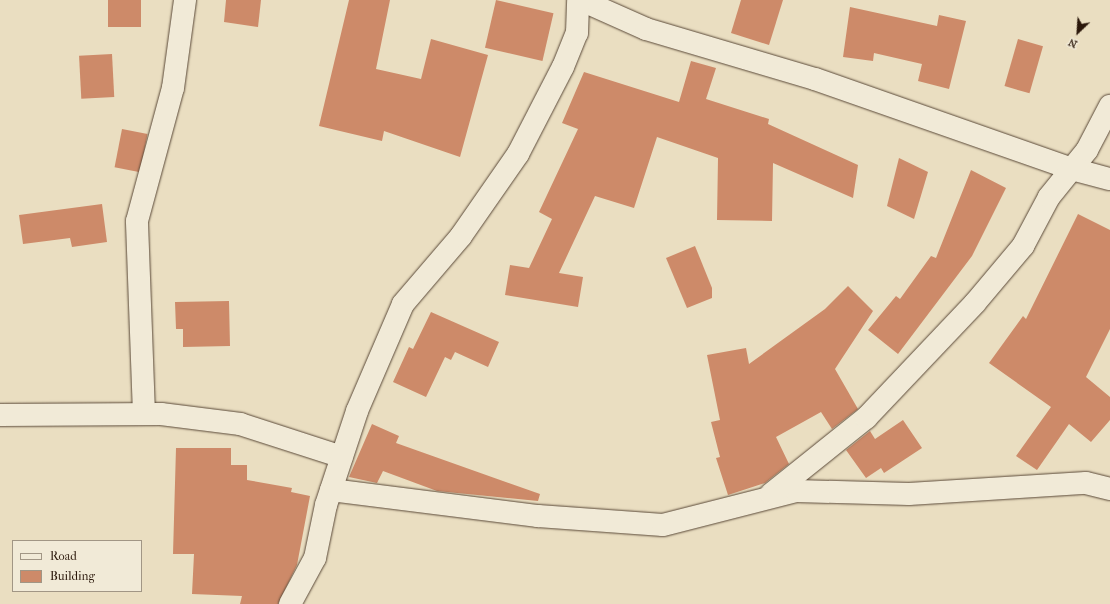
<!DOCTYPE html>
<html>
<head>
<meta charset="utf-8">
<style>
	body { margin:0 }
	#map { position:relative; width:1110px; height:604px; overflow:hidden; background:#eadec1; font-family:"IM FELL French Canon",serif }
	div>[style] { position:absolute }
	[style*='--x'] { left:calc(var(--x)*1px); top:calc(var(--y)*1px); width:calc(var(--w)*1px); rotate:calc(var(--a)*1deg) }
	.building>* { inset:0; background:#cd8a69; transform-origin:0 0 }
	.roads { filter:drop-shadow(0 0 1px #5a4938) drop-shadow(0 0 1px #5a4938) }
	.street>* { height:22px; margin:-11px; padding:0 11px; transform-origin:11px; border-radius:11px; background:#f1ead7 }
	span { translate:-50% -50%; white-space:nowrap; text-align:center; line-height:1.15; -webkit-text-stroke:3.5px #f1ead7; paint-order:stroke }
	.legend { position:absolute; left:12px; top:540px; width:130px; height:52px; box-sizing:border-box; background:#f1ead7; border:1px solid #a19685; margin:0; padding:5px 7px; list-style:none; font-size:12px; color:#2a170a }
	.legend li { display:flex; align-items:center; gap:8px; height:20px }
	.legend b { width:20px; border:1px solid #a19685 }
	.north { position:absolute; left:1058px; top:12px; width:40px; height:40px; -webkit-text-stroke:3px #f1ead7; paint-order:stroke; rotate:205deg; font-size:11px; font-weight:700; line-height:16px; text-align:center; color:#2a170a }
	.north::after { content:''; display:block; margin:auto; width:14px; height:18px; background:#2a170a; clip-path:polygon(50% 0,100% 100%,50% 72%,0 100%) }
</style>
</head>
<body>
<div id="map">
	<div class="building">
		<i style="left:108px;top:0;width:33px;height:27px"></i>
		<i style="clip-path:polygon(226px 0,261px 0,258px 27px,224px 22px)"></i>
		<i style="clip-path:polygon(349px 0,390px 0,376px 69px,421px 79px,431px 39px,488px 55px,460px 157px,384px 131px,382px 141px,319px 126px)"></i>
		<i style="left:496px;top:0;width:59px;height:49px;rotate:13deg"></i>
		<i style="clip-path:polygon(741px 0,783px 0,769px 45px,731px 33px)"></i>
		<i style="clip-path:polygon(850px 7px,937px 26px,939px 15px,966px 21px,949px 89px,918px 81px,922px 64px,874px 53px,873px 61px,843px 57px)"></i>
		<i style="left:1018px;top:39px;width:26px;height:49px;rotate:16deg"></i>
		<i style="left:112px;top:54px;width:43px;height:33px;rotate:87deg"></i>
		<i style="clip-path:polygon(691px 61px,716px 68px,706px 99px,769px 119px,768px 124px,858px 165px,853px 198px,773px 163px,772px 221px,717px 220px,718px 158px,657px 137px,634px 208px,595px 196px,559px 273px,583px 277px,578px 307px,505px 295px,510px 265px,529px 268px,552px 219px,539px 212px,578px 129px,562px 123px,584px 72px,679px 102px)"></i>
		<i style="left:122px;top:129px;width:26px;height:39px;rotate:11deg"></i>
		<i style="clip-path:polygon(899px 158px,928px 172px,914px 219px,887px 206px)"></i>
		<i style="clip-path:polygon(971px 170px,1006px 188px,972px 256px,898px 354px,868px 330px,896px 296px,900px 299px,931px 256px,936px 258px)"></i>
		<i style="clip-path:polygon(102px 204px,107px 242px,72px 247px,70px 238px,23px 244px,19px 215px)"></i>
		<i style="clip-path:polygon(1078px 214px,1110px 230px,1110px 329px,1086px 377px,1110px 397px,1110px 420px,1091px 442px,1069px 424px,1037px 470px,1016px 456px,1051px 407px,989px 363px,1023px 316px,1026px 319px)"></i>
		<i style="clip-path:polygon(695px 246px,712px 288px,712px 298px,687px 308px,666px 258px)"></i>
		<i style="clip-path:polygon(848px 286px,873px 311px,835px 369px,858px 409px,832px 429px,821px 412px,776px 437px,789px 464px,765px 483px,728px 495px,716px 458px,720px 457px,711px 422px,720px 420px,707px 355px,746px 348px,749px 364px,825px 309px)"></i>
		<i style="clip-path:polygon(229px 301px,230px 346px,183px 347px,183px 329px,176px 329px,175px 302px)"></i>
		<i style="clip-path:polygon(431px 312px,499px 342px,488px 367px,455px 352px,451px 360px,445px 357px,426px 397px,393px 382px,409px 347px,413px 349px)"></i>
		<i style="clip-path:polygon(903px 420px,922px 448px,884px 473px,881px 468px,866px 478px,846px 450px,870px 431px,875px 439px)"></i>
		<i style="clip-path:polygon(372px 424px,399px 436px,396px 443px,540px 494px,538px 501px,437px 491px,383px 471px,377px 483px,349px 477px)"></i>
		<i style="clip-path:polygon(176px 448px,231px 448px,231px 465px,247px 465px,247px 480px,292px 488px,291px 492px,310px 496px,297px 565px,278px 604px,240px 604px,242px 596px,192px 594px,194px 554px,173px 554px)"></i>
	</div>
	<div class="roads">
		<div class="street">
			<i style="--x:581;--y:0;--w:71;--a:24"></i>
			<i style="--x:646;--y:29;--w:176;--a:16.5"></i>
			<i style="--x:815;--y:79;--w:272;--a:19.3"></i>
			<i style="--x:1072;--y:169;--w:39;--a:15"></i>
			<i style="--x:144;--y:414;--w:193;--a:-92.1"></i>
			<i style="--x:137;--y:221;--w:138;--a:-74.9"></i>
			<i style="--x:173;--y:88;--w:89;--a:-82.2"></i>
			<i style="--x:0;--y:415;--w:161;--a:-0.4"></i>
			<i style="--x:161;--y:414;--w:80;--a:7.2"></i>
			<i style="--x:240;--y:424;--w:107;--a:17.9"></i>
			<i style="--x:331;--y:490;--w:209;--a:7.2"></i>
			<i style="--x:538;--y:516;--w:125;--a:4.1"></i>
			<i style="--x:663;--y:525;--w:137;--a:-14.3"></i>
			<i style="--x:796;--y:491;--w:113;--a:1.5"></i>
			<i style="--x:909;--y:494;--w:177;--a:-3.6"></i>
			<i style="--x:1086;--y:483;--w:25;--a:14"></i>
			<i style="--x:771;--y:494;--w:122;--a:-38.7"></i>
			<i style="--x:866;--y:418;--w:158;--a:-46.5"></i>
			<i style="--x:975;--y:303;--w:75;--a:-49.9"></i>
			<i style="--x:1023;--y:246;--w:55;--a:-62"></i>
			<i style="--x:1049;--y:197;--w:60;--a:-51"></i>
			<i style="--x:1087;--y:150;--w:50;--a:-62.4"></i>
			<i style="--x:290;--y:604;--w:52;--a:-61.5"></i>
			<i style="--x:315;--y:558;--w:54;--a:-78.3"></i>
			<i style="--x:326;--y:505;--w:99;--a:-71.7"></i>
			<i style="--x:357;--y:411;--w:116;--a:-66.7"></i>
			<i style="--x:403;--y:304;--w:89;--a:-49.5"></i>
			<i style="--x:461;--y:236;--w:100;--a:-55.2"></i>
			<i style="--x:518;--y:154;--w:98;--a:-62.7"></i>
			<i style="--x:563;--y:67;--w:37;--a:-68"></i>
			<i style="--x:577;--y:33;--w:33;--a:-88"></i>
		</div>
	</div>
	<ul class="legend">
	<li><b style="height:5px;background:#f1ead7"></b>Road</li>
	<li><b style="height:11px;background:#cd8a69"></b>Building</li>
	</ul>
	<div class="north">N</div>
</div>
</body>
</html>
